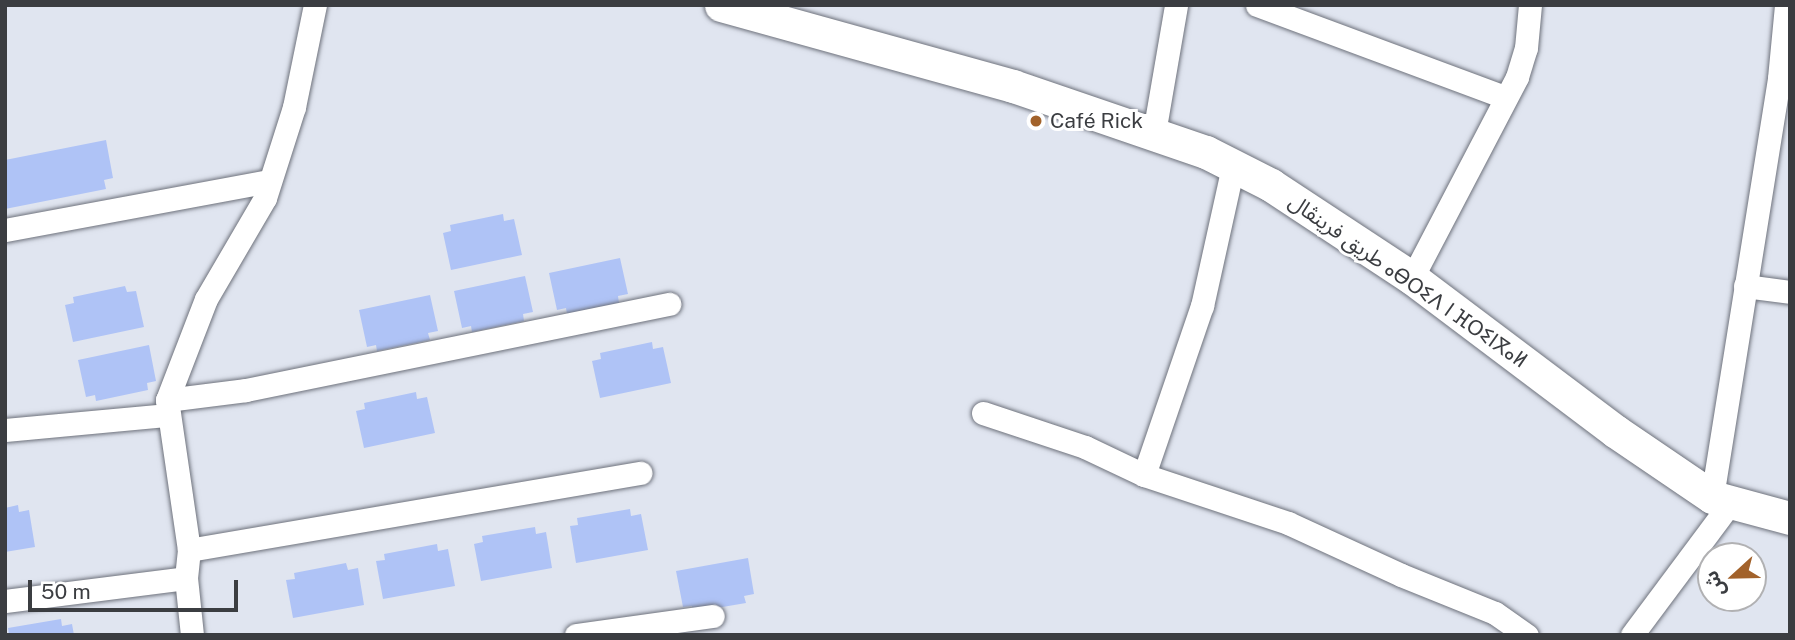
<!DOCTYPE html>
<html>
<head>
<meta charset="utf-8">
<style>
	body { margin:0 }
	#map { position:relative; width:1795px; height:640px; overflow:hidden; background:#e0e5f0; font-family:"Public Sans","Noto Sans Arabic","Noto Sans Tifinagh",sans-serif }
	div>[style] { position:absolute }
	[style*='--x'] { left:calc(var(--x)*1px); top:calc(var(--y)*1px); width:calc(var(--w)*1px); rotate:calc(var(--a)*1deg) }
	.building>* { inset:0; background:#afc3f6 }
	.roads { filter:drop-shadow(0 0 2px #6e727c) drop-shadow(0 0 2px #6e727c) }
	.street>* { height:23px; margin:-11.5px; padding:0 11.5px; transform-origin:11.5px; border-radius:11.5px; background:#fff }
	.secondary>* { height:33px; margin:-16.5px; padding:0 16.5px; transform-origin:16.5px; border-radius:16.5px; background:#fff }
	.dots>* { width:19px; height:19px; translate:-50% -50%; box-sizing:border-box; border:4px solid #fff; border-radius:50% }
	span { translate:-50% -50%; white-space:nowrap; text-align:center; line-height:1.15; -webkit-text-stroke:6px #fff; paint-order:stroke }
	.poi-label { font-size:21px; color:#3b3d41 }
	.left { translate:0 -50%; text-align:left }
	.street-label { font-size:21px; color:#3b3d41 }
	.frame { position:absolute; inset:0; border:7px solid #3b3d41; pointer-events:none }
	.north { position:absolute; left:1697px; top:542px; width:70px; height:70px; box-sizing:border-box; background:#fff; border:2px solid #b1b1b3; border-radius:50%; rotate:248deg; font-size:19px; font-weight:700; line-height:28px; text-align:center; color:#3b3d41 }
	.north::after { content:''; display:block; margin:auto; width:24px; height:32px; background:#a2622b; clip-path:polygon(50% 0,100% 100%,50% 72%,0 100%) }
	.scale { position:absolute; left:28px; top:580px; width:210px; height:32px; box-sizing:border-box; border:4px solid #3b3d41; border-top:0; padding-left:9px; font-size:21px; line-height:24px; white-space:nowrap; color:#3b3d41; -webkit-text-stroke:5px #fff; paint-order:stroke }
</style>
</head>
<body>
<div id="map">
	<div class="building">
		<i style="clip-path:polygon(106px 140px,113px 178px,104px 180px,106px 189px,5px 209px,5px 160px)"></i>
		<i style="clip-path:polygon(503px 214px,504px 221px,514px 219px,522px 255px,451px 270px,443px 233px,451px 231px,450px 225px)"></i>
		<i style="clip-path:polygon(620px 258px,628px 294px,618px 296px,619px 303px,567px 314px,566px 308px,557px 310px,549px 273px)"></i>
		<i style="clip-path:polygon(525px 276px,533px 312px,523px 314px,524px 321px,472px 332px,471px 326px,462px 328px,454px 291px)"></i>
		<i style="clip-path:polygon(125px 286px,127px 292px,136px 291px,144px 327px,73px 342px,65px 305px,74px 303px,73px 297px)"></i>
		<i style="clip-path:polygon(430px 295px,438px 331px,428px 333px,430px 340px,377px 351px,376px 345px,367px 347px,359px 310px)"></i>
		<i style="clip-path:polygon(652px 342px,653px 349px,663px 347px,671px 383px,600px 398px,592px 361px,601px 359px,600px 353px)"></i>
		<i style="clip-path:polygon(149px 345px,156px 381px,147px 383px,148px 390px,96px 401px,95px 395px,86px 397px,78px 360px)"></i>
		<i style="clip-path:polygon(416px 392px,417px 399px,427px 397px,435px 433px,364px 448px,356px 411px,365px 409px,364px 403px)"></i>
		<i style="clip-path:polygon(18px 505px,19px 512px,29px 510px,35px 547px,5px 552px,5px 508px)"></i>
		<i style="clip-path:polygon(630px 509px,631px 516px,641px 514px,648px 550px,576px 563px,570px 526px,578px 525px,577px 518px)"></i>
		<i style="clip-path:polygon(535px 527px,536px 534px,546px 532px,552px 568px,481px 581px,474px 544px,483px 542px,482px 536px)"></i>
		<i style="clip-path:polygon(437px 544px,438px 551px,448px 549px,455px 586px,383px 599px,376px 561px,385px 560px,384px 554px)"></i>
		<i style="clip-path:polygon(748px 558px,754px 594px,744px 596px,746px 603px,693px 612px,692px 606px,683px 607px,676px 571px)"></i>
		<i style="clip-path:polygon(346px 563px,348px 570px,358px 568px,364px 605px,293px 618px,286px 580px,295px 579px,294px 573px)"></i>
		<i style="clip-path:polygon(61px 619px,62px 626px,72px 624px,74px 635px,9px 635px,8px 628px)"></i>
	</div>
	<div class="roads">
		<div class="street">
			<i style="--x:1257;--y:5;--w:264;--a:20.4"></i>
			<i style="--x:1154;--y:133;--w:130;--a:-80.2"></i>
			<i style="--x:5;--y:230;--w:269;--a:-10.5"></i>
			<i style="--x:1412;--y:278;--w:227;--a:-62.4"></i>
			<i style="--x:1517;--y:77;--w:30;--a:-73"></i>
			<i style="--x:1526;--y:48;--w:43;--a:-84.7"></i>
			<i style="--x:1745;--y:286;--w:45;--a:7.6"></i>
			<i style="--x:167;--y:400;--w:80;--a:-7.2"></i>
			<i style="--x:246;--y:390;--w:432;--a:-11.5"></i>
			<i style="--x:983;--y:413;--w:108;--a:18.4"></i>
			<i style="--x:1085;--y:447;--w:65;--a:25.4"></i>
			<i style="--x:1144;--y:475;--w:152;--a:18.4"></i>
			<i style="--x:1288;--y:523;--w:124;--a:24.7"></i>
			<i style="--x:1401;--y:575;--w:101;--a:22"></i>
			<i style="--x:1495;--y:613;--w:39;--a:35"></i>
			<i style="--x:5;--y:430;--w:164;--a:-5.3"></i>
			<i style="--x:1144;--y:475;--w:179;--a:-71.1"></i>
			<i style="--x:1202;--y:306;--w:143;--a:-77.5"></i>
			<i style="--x:1712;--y:497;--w:424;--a:-80.9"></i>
			<i style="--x:1779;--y:78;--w:73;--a:-84.5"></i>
			<i style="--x:189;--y:550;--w:458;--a:-9.7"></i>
			<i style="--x:5;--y:601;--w:182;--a:-7.2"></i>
			<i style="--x:192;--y:635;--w:57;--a:-96"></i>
			<i style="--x:186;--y:578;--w:28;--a:-84"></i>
			<i style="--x:189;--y:550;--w:152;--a:-98.3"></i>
			<i style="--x:167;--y:400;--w:108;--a:-68.9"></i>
			<i style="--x:206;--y:299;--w:117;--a:-59.7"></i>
			<i style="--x:265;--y:198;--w:96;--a:-72.3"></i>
			<i style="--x:294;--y:107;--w:104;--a:-78.4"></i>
			<i style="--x:576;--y:635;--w:138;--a:-7.9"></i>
			<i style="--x:1632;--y:635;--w:166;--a:-53.3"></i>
		</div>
		<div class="secondary">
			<i style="--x:721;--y:5;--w:303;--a:15.5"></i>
			<i style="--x:1013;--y:86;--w:204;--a:18.9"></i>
			<i style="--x:1206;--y:152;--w:73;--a:26.9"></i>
			<i style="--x:1271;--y:185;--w:169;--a:33.4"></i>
			<i style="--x:1412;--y:278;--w:254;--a:37"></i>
			<i style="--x:1615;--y:431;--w:117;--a:34.2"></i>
			<i style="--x:1712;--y:497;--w:81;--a:15.1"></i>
		</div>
	</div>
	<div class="dots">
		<i style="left:1036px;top:121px;background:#a2622b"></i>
	</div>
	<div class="poi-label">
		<span class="left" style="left:1050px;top:121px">Café Rick</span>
	</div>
	<div class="street-label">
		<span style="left:1408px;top:281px;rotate:35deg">طريق فرينڨال ⴰⴱⵔⵉⴷ ⵏ ⴼⵔⵉⵏⴳⴰⵍ</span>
	</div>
	<div class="frame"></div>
	<div class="north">ش</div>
	<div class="scale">50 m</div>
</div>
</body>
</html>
